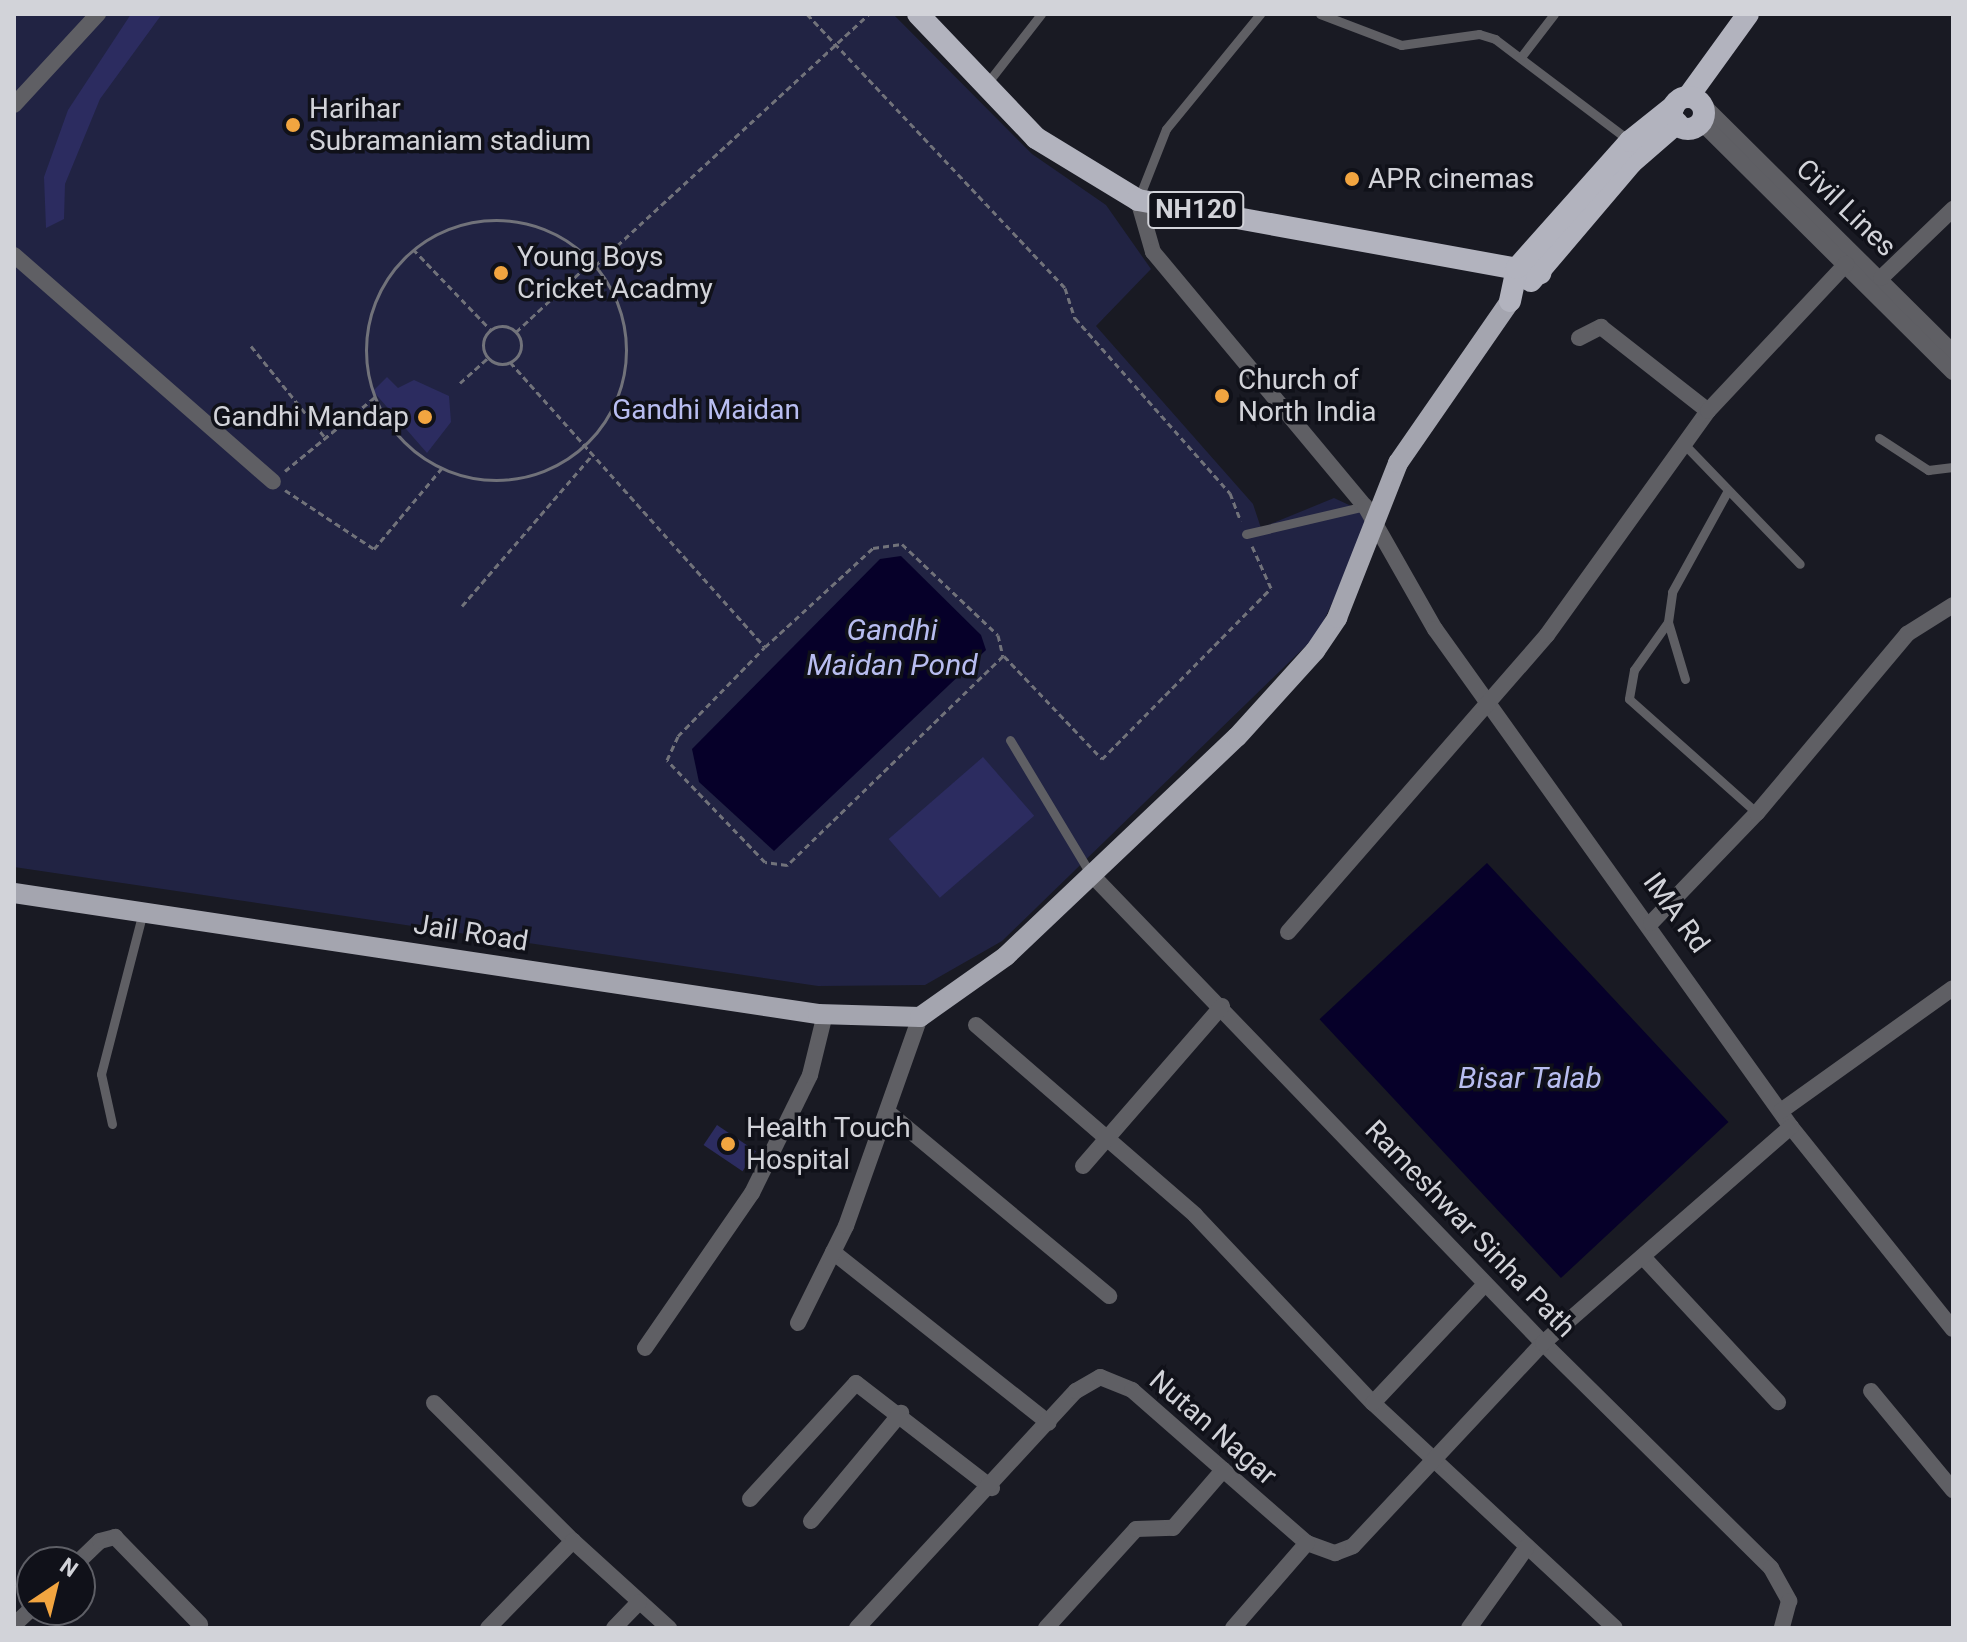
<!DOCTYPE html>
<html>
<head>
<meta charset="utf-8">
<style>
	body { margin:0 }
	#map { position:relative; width:1967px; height:1642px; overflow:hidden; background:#191a23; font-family:Roboto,sans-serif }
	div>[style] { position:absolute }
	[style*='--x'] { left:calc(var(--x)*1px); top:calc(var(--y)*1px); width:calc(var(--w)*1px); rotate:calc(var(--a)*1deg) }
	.green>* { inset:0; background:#212343 }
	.water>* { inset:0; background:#060029; transform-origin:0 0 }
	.building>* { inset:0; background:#2c2c60; transform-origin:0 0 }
	.path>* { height:3px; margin-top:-1.5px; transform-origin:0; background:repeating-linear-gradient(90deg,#71727a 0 6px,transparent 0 10px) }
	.path>.ring { margin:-1.5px; padding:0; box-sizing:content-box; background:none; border:3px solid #71727a; border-radius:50% }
	.service>* { height:9px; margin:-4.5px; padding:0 4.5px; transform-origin:4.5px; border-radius:4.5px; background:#5f5f64 }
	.minor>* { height:16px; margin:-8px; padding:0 8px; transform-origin:8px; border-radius:8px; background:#5f5f64 }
	.primary>* { height:20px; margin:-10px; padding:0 10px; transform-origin:10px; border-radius:10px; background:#a4a5af }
	.trunk>* { height:22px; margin:-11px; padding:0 11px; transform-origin:11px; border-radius:11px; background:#b2b3be }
	.trunk>.ring { margin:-11px; padding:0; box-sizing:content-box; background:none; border:22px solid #b2b3be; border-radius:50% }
	.dots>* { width:22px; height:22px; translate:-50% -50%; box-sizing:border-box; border:4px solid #101119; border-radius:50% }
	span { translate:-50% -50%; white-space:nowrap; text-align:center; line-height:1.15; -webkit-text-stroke:7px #101119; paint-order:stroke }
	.shield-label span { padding:2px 6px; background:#101119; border:2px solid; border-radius:6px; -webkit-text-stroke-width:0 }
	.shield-label { font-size:26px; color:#d2d3d9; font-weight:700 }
	.poi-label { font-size:28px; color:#d2d3d9 }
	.left { translate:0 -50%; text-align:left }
	.right { translate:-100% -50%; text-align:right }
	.street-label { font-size:28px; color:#d2d3d9 }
	.park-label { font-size:28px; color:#b9bef2 }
	.water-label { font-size:30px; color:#b8bdf0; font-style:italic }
	.frame { position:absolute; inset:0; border:16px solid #d2d3d9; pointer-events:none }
	.north { position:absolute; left:16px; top:1546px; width:80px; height:80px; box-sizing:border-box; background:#101119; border:2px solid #5e5f66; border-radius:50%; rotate:35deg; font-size:22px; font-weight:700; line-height:32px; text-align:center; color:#d2d3d9 }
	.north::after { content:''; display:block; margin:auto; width:28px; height:36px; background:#f2a540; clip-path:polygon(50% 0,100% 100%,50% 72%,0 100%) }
</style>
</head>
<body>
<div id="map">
	<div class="green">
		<i style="clip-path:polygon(14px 14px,893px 14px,1032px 154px,1106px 205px,1151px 269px,1096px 326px,1253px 504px,1261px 528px,1334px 498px,1373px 516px,1317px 635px,1002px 941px,925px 985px,818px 986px,14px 867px)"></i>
	</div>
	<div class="water">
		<i style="clip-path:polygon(901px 556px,981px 635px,986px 650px,774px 851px,699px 782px,692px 749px,880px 559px)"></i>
		<i style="left:1487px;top:863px;width:354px;height:229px;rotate:47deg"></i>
	</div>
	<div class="building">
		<i style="clip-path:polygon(131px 14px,162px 14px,100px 99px,65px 184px,64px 219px,46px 228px,44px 177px,68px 110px)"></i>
		<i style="clip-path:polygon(387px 377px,398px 388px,414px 380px,449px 396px,451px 422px,427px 453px,373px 391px)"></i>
		<i style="left:983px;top:757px;width:78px;height:125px;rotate:49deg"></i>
		<i style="left:717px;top:1125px;width:47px;height:24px;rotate:34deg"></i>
	</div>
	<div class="path">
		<i style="--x:807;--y:14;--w:376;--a:46.7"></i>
		<i style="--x:1065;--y:288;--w:32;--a:72"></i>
		<i style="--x:1075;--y:318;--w:234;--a:48.5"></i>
		<i style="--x:1230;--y:493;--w:30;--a:69"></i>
		<i class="ring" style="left:366px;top:220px;width:257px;height:257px"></i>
		<i style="--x:413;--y:249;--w:111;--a:46.1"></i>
		<i style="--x:595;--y:266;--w:372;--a:-42.6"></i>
		<i class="ring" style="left:483px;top:326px;width:35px;height:35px"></i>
		<i style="--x:516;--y:332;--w:103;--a:-43"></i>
		<i style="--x:251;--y:346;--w:116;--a:51"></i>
		<i style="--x:510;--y:362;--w:382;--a:48.2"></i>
		<i style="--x:765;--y:647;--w:147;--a:-42.5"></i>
		<i style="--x:873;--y:548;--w:29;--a:-8"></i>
		<i style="--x:902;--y:544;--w:132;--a:43.5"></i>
		<i style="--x:998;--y:635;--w:22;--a:77"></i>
		<i style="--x:1003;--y:656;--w:301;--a:135.9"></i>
		<i style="--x:787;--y:865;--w:22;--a:-172"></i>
		<i style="--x:765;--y:862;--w:141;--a:-133.9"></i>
		<i style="--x:667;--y:760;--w:26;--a:-65"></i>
		<i style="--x:678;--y:736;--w:124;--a:-45.7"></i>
		<i style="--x:460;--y:383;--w:38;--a:-42"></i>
		<i style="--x:285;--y:471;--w:117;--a:-39.4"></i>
		<i style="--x:285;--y:490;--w:107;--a:33.5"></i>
		<i style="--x:374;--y:549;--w:106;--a:-50"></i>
		<i style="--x:462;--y:606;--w:201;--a:-49.2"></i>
		<i style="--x:1004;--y:656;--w:142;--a:46.4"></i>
		<i style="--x:1102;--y:759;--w:240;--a:-45.3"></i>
		<i style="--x:1271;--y:588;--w:46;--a:-114.3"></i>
	</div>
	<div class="service">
		<i style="--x:1320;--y:14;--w:87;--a:20.9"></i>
		<i style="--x:1401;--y:45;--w:79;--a:-8"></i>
		<i style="--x:1479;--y:34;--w:17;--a:17"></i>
		<i style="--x:1495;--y:39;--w:169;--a:37.1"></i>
		<i style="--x:1521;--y:57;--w:54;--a:-52.5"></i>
		<i style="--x:985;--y:86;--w:91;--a:-52.1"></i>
		<i style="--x:1138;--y:200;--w:76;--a:-68.5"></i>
		<i style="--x:1166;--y:129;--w:149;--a:-50.7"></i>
		<i style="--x:1879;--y:438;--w:59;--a:33.1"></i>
		<i style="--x:1928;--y:470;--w:25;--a:-7"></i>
		<i style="--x:1683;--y:443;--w:168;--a:46"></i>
		<i style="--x:1246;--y:534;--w:122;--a:-13.2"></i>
		<i style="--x:1668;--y:622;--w:59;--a:125.3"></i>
		<i style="--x:1634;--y:670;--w:29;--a:100"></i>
		<i style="--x:1629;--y:699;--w:171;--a:41.7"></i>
		<i style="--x:1685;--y:679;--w:59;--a:-106.6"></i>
		<i style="--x:1668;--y:622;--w:30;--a:-82"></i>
		<i style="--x:1672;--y:592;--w:116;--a:-61.2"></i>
		<i style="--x:1010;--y:740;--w:155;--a:59"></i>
		<i style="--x:112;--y:1124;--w:51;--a:-102.4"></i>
		<i style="--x:101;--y:1074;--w:167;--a:-75.5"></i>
	</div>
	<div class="minor">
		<i style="--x:1700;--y:102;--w:356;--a:44.7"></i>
		<i style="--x:14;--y:105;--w:124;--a:-47.3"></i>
		<i style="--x:1701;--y:122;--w:355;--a:44.8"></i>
		<i style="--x:1138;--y:200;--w:54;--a:73.9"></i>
		<i style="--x:1153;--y:252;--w:331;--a:50.2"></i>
		<i style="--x:1365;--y:506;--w:142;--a:60.4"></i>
		<i style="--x:1435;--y:629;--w:612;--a:54.44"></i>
		<i style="--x:1791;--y:1127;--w:259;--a:51.3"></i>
		<i style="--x:14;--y:255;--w:344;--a:41.2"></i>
		<i style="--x:1881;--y:278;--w:100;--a:-43.8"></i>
		<i style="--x:1579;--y:338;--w:25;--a:-27"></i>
		<i style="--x:1601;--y:327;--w:136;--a:38.1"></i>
		<i style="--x:1090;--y:873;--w:653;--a:46.06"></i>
		<i style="--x:1543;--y:1343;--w:320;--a:44.6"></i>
		<i style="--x:1771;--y:1568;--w:38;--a:61"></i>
		<i style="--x:1789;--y:1601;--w:28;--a:105"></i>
		<i style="--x:1651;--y:923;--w:153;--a:-46.1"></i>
		<i style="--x:1757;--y:813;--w:234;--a:-50"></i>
		<i style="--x:1907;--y:634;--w:54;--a:-32.2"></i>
		<i style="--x:1288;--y:932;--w:394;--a:-48.9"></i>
		<i style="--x:1547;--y:635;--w:276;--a:-54.3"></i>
		<i style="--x:1708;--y:411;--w:202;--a:-46.8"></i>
		<i style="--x:976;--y:1025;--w:290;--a:40.9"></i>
		<i style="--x:1195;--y:1215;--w:259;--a:46.6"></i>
		<i style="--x:1373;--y:1403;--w:330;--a:42.9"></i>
		<i style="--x:1781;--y:1111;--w:211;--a:-35.6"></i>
		<i style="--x:890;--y:1114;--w:285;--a:39.7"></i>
		<i style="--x:1083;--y:1166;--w:212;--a:-49"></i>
		<i style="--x:833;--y:1252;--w:275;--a:38.4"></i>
		<i style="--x:1644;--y:1258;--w:197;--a:47.1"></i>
		<i style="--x:798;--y:1323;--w:108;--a:-63.7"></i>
		<i style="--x:846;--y:1226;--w:222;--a:-70.5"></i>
		<i style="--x:645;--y:1348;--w:188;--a:-55.4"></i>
		<i style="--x:752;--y:1193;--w:131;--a:-63.8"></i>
		<i style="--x:810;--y:1075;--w:63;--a:-76.2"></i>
		<i style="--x:1871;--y:1391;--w:129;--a:50.4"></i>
		<i style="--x:434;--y:1403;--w:196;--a:44.8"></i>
		<i style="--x:1373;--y:1403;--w:163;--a:-46.7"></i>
		<i style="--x:750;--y:1499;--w:157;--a:-47.6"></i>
		<i style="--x:856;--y:1383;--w:172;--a:37.7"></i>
		<i style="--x:811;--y:1521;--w:141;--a:-50.2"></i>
		<i style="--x:78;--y:1562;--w:30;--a:-44"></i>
		<i style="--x:100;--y:1541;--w:16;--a:-15"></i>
		<i style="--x:115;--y:1537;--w:122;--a:45.7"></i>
		<i style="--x:14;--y:1625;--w:25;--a:-43"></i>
		<i style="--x:488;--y:1628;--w:122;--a:-45.7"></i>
		<i style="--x:573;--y:1541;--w:130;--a:42.2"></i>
		<i style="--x:614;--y:1628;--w:36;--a:-46"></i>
		<i style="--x:857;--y:1628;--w:323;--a:-47.3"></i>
		<i style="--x:1076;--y:1391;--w:28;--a:-30"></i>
		<i style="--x:1100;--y:1377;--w:35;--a:22"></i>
		<i style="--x:1132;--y:1390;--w:232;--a:41.2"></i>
		<i style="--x:1307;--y:1543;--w:30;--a:20"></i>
		<i style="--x:1335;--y:1553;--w:19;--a:-21"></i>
		<i style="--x:1353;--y:1546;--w:278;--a:-46.9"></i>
		<i style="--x:1543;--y:1343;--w:329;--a:-41.1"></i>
		<i style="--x:1046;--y:1628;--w:134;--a:-47.7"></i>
		<i style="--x:1136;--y:1529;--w:37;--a:-2"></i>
		<i style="--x:1173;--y:1528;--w:77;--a:-49.2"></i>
		<i style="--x:1233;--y:1628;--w:113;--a:-49"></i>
		<i style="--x:1469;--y:1628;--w:100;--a:-54.4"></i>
	</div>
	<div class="primary">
		<i style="--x:14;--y:893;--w:813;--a:8.56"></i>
		<i style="--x:818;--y:1014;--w:102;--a:1.7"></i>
		<i style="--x:920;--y:1017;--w:105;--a:-35.3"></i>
		<i style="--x:1006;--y:956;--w:318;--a:-43.5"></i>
		<i style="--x:1237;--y:737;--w:116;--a:-47.8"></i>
		<i style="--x:1315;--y:651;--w:40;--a:-56"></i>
		<i style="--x:1337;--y:618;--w:167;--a:-68.5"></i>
		<i style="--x:1398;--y:463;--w:197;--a:-55.3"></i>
	</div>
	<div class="trunk">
		<i style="--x:918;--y:14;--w:171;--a:46.4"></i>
		<i style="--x:1036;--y:138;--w:119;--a:31.3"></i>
		<i style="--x:1138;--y:200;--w:409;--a:10.3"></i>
		<i style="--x:1688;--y:97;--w:102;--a:-54.1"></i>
		<i class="ring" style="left:1672px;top:97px;width:10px;height:10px"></i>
		<i style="--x:1531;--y:281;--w:155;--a:-49.7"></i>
		<i style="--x:1631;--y:163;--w:61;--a:-41"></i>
		<i style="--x:1510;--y:301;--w:34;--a:-78"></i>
		<i style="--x:1517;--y:268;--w:170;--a:-48.3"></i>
		<i style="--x:1630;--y:141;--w:56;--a:-38.5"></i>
	</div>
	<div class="dots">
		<i style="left:293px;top:125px;background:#f2a540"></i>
		<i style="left:1352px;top:179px;background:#f2a540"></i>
		<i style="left:501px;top:273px;background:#f2a540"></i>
		<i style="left:1222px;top:396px;background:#f2a540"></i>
		<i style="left:425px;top:417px;background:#f2a540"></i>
		<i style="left:728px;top:1144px;background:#f2a540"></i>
	</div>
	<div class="shield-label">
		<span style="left:1196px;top:210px">NH120</span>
	</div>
	<div class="poi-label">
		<span class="left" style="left:309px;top:125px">Harihar<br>Subramaniam stadium</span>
		<span class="left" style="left:1368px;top:179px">APR cinemas</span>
		<span class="left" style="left:517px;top:273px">Young Boys<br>Cricket Acadmy</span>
		<span class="left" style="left:1238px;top:396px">Church of<br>North India</span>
		<span class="right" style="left:409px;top:417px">Gandhi Mandap</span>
		<span class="left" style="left:746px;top:1144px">Health Touch<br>Hospital</span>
	</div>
	<div class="street-label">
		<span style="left:1846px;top:208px;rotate:44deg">Civil Lines</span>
		<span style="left:1676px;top:913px;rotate:54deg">IMA Rd</span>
		<span style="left:471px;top:933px;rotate:9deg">Jail Road</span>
		<span style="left:1470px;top:1229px;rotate:46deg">Rameshwar Sinha Path</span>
		<span style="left:1213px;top:1428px;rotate:41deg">Nutan Nagar</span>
	</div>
	<div class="park-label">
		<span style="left:706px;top:410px">Gandhi Maidan</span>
	</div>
	<div class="water-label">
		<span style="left:892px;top:647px">Gandhi<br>Maidan Pond</span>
		<span style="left:1530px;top:1078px">Bisar Talab</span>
	</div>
	<div class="frame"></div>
	<div class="north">N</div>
</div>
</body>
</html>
